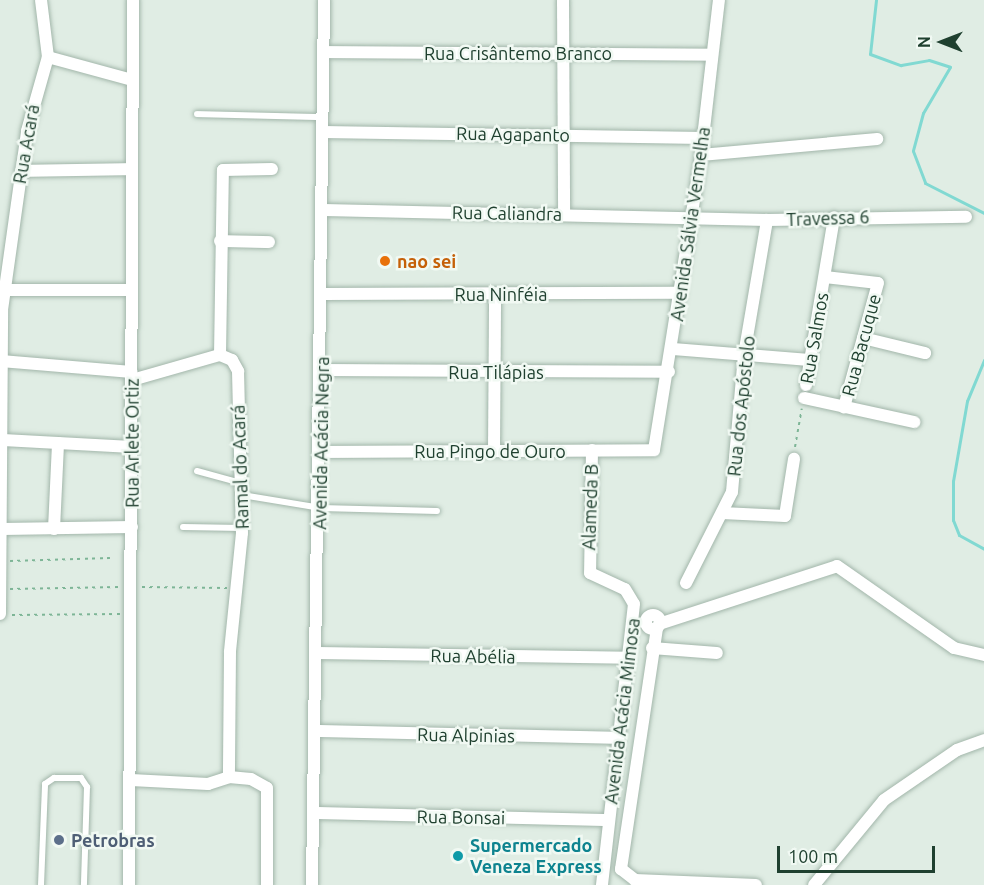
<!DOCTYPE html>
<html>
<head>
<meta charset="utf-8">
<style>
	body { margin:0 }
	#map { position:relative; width:984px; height:885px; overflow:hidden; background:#e0ede4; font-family:Ubuntu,sans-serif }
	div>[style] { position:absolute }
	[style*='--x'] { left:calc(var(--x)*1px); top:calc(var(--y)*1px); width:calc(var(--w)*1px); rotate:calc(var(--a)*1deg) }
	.stream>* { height:3px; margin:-1.5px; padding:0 1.5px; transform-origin:1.5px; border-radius:1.5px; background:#81d9d2 }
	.path>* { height:2px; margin-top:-1px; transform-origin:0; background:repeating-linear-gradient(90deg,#7db596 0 3px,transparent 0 7.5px) }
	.roads { filter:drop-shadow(0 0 2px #a2b6aa) drop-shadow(0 0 2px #a2b6aa) }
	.lane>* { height:6px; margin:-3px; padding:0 3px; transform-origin:3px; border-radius:3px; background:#fff }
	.street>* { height:12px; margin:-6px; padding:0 6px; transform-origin:6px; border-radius:6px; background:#fff }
	.street>.ring { margin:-6px; padding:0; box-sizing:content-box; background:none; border:12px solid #fff; border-radius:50% }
	.dots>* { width:16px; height:16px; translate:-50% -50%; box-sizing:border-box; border:3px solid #f1f9f3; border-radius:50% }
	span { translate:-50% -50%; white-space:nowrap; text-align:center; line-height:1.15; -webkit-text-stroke:5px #f1f9f3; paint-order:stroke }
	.street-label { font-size:18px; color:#1f402f }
	.food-label { font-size:18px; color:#c56008; font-weight:700 }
	.left { translate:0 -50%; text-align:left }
	.service-label { font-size:18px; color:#4e5e75; font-weight:700 }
	.culture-label { font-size:18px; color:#0d838f; font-weight:700 }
	.north { position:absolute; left:912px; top:12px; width:60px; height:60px; -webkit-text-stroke:4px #f1f9f3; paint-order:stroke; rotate:270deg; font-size:16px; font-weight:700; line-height:24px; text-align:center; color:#1f402f }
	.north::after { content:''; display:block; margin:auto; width:21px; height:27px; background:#1f402f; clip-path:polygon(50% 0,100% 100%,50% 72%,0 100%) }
	.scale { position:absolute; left:777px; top:846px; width:158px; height:27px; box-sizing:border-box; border:3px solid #1f402f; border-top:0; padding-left:8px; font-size:18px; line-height:21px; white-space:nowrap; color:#1f402f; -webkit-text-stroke:4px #f1f9f3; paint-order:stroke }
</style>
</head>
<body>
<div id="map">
	<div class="stream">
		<i style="--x:876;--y:0;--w:54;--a:96.3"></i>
		<i style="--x:870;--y:54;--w:33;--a:20"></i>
		<i style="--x:901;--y:65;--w:28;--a:-10"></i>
		<i style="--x:929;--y:60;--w:22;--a:18"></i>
		<i style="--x:950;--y:67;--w:53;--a:120.4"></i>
		<i style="--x:923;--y:113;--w:39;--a:105"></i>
		<i style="--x:913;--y:151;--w:34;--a:69"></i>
		<i style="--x:925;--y:183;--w:66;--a:27"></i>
		<i style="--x:984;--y:360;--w:44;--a:112.5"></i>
		<i style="--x:967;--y:401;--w:81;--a:99.9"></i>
		<i style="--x:953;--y:481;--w:39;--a:90"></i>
		<i style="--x:953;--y:520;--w:16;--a:68"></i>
		<i style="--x:959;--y:535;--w:29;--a:29"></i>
	</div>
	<div class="path">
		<i style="--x:795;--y:447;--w:39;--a:-80"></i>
		<i style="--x:10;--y:561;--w:100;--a:-1.7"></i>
		<i style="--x:142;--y:587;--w:85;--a:0.7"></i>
		<i style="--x:10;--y:589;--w:109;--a:-1.1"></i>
		<i style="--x:12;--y:615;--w:108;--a:-0.5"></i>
	</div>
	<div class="roads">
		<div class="lane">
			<i style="--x:197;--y:114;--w:126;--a:1.4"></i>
			<i style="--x:197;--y:471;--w:46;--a:15.3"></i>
			<i style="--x:242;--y:495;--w:80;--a:9.3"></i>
			<i style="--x:321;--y:508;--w:116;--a:1.5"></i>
			<i style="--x:183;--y:527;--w:59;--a:1"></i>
			<i style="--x:41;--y:885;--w:101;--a:-87.7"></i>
			<i style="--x:45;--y:784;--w:11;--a:-34"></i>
			<i style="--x:54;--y:778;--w:27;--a:0"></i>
			<i style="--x:81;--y:778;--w:11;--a:56"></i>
			<i style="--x:87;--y:787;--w:98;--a:91.8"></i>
		</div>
		<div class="street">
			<i style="--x:563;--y:0;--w:214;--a:89.7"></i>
			<i style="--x:323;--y:52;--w:389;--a:0.4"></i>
			<i style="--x:48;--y:57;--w:87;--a:15.3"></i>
			<i style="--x:323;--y:132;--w:380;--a:0.9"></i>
			<i style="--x:701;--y:155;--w:177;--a:-5.2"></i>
			<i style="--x:21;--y:171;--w:111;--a:-1"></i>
			<i style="--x:324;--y:210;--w:443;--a:1.3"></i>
			<i style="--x:767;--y:220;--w:199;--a:-0.9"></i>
			<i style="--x:220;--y:241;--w:49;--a:1.2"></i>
			<i style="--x:825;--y:277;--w:53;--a:6.5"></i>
			<i style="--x:878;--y:283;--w:129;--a:105.3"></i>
			<i style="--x:3;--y:290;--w:128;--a:0"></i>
			<i style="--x:323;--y:294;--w:357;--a:-0.2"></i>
			<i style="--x:863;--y:338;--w:64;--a:13.6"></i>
			<i style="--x:673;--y:349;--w:137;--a:4.6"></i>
			<i style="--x:220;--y:355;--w:185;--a:-89.1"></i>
			<i style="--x:223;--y:170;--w:49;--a:-1.2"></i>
			<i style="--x:1;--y:361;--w:131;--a:4.8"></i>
			<i style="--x:323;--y:370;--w:346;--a:0.3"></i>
			<i style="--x:132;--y:380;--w:91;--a:-15.9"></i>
			<i style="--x:220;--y:355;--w:13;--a:23"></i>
			<i style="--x:232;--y:360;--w:13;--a:61"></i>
			<i style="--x:238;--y:371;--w:162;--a:88.6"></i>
			<i style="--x:242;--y:533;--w:120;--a:95.8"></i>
			<i style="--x:230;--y:652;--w:125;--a:90.5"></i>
			<i style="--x:806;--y:385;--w:170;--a:-80.5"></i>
			<i style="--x:804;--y:398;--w:113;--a:12.3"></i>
			<i style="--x:3;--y:440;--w:129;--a:3.1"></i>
			<i style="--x:592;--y:450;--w:123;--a:90.9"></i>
			<i style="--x:590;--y:573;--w:38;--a:25"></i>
			<i style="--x:625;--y:589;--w:17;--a:59"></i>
			<i style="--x:634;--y:604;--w:283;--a:96.5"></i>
			<i style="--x:494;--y:451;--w:157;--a:-89.6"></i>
			<i style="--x:322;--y:452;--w:332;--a:-0.3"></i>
			<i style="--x:654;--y:450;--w:299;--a:-80.9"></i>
			<i style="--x:701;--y:155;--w:156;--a:-83.4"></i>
			<i style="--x:722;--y:513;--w:63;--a:2.7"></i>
			<i style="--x:785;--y:516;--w:58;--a:-81"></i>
			<i style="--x:2;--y:529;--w:130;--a:-0.9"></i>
			<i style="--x:54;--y:529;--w:86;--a:-87.3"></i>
			<i style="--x:686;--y:583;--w:102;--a:-63.2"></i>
			<i style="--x:732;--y:492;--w:138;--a:-85"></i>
			<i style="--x:744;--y:355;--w:137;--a:-80.3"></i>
			<i style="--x:0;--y:614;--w:304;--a:-89.6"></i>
			<i style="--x:2;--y:310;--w:181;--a:-82"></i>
			<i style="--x:27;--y:131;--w:77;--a:-74.2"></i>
			<i style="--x:48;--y:57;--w:57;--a:-97"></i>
			<i class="ring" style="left:646px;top:615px;width:2px;height:2px"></i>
			<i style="--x:659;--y:624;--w:187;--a:-18"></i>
			<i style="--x:837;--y:566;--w:143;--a:35"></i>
			<i style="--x:954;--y:648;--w:31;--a:13"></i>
			<i style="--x:657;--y:628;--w:244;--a:98.5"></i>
			<i style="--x:621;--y:869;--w:18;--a:38"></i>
			<i style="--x:635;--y:880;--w:121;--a:2.4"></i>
			<i style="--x:652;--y:648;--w:65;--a:4.4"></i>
			<i style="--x:318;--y:653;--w:310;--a:0.9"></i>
			<i style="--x:315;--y:731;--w:303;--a:1.3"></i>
			<i style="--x:131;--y:780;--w:77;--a:3"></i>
			<i style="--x:208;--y:784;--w:22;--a:-18"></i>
			<i style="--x:229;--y:777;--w:22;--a:5"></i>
			<i style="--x:251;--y:779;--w:18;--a:29"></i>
			<i style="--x:267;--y:788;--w:97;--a:90"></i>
			<i style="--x:314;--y:813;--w:294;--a:1.4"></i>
			<i style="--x:129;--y:885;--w:885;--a:-89.74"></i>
			<i style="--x:312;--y:885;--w:885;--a:-89.22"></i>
			<i style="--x:814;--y:885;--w:110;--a:-50.5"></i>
			<i style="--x:884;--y:800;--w:88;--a:-34.4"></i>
			<i style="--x:957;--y:750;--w:29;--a:-20"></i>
		</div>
	</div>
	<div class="dots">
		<i style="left:385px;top:261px;background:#e8710a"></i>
		<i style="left:59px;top:840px;background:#5c6f8a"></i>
		<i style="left:458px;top:856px;background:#0f9aa8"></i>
	</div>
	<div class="street-label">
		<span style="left:518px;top:53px">Rua Crisântemo Branco</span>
		<span style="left:513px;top:134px;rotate:1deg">Rua Agapanto</span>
		<span style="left:26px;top:144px;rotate:-80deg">Rua Acará</span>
		<span style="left:507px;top:213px;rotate:1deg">Rua Caliandra</span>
		<span style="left:828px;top:218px;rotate:-2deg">Travessa 6</span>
		<span style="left:690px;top:224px;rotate:-82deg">Avenida Sálvia Vermelha</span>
		<span style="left:501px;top:294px">Rua Ninféia</span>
		<span style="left:814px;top:338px;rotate:-80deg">Rua Salmos</span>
		<span style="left:861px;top:345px;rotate:-75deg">Rua Bacuque</span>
		<span style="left:496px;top:372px">Rua Tilápias</span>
		<span style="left:741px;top:406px;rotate:-84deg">Rua dos Apóstolo</span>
		<span style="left:132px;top:443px;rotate:-90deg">Rua Arlete Ortiz</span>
		<span style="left:321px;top:443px;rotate:-89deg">Avenida Acácia Negra</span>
		<span style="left:490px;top:451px">Rua Pingo de Ouro</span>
		<span style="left:240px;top:467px;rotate:-92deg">Ramal do Acará</span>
		<span style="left:590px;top:507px;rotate:-88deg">Alameda B</span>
		<span style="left:473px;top:656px;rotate:1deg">Rua Abélia</span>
		<span style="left:622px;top:711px;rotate:-83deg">Avenida Acácia Mimosa</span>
		<span style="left:466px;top:735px;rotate:1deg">Rua Alpinias</span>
		<span style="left:461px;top:817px;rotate:1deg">Rua Bonsai</span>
	</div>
	<div class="food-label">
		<span class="left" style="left:397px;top:261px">nao sei</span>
	</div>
	<div class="service-label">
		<span class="left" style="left:71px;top:840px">Petrobras</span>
	</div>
	<div class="culture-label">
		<span class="left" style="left:470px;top:856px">Supermercado<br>Veneza Express</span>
	</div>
	<div class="north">N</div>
	<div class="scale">100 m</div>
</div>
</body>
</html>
